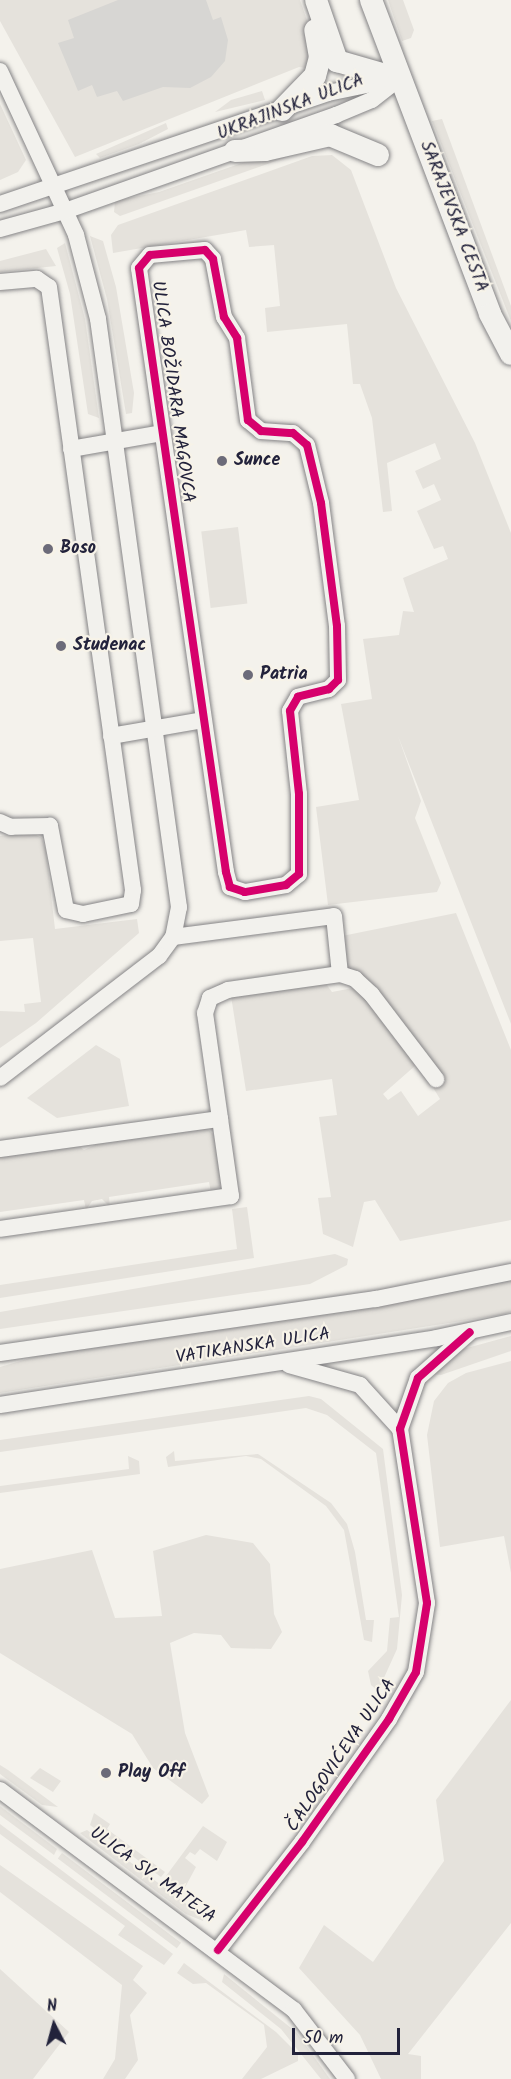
<!DOCTYPE html>
<html>
<head>
<meta charset="utf-8">
<style>
	body { margin:0 }
	#map { position:relative; width:511px; height:2079px; overflow:hidden; background:#f4f2ec; font-family:Kalam,sans-serif }
	div>[style] { position:absolute }
	[style*='--x'] { left:calc(var(--x)*1px); top:calc(var(--y)*1px); width:calc(var(--w)*1px); rotate:calc(var(--a)*1deg) }
	.built>* { inset:0; background:#e5e2dc; transform-origin:0 0 }
	.building>* { inset:0; background:#d7d6d3 }
	.roads { filter:drop-shadow(0 0 2px #858486) drop-shadow(0 0 2px #858486) }
	.minor>* { height:16px; margin:-8px; padding:0 8px; transform-origin:8px; border-radius:8px; background:#f2f1ed }
	.major>* { height:22px; margin:-11px; padding:0 11px; transform-origin:11px; border-radius:11px; background:#f2f1ed }
	.cycleway>* { height:8px; margin:-4px; padding:0 4px; transform-origin:4px; border-radius:4px; background:#d6006c }
	.dots>* { width:16px; height:16px; translate:-50% -50%; box-sizing:border-box; border:3px solid #f7f3e8; border-radius:50% }
	span { translate:-50% -50%; white-space:nowrap; text-align:center; line-height:1.15; -webkit-text-stroke:4.5px #f7f3e8; paint-order:stroke }
	.street-label { font-size:18px; color:#22223b }
	.poi-label { font-size:18px; color:#22223b; font-weight:700 }
	.left { translate:0 -50%; text-align:left }
	.north { position:absolute; left:24px; top:1995px; width:60px; height:60px; -webkit-text-stroke:4px #f7f3e8; paint-order:stroke; rotate:354deg; font-size:16px; font-weight:700; line-height:24px; text-align:center; color:#22223b }
	.north::after { content:''; display:block; margin:auto; width:21px; height:27px; background:#22223b; clip-path:polygon(50% 0,100% 100%,50% 72%,0 100%) }
	.scale { position:absolute; left:292px; top:2028px; width:108px; height:27px; box-sizing:border-box; border:3px solid #22223b; border-top:0; padding-left:8px; font-size:18px; line-height:21px; white-space:nowrap; color:#22223b; -webkit-text-stroke:4px #f7f3e8; paint-order:stroke }
</style>
</head>
<body>
<div id="map">
	<div class="built">
		<i style="clip-path:polygon(0 0,300px 0,312px 35px,312px 69px,299px 67px,75px 157px,0 21px)"></i>
		<i style="clip-path:polygon(388px 0,403px 0,414px 30px,411px 38px,402px 41px)"></i>
		<i style="clip-path:polygon(262px 91px,265px 100px,215px 112px,231px 100px)"></i>
		<i style="clip-path:polygon(0 104px,26px 160px,18px 172px,0 180px)"></i>
		<i style="clip-path:polygon(442px 119px,511px 306px,511px 321px,432px 121px)"></i>
		<i style="clip-path:polygon(166px 123px,168px 129px,139px 144px,100px 158px,96px 154px)"></i>
		<i style="clip-path:polygon(299px 143px,304px 151px,120px 216px,114px 212px,115px 201px,159px 192px)"></i>
		<i style="clip-path:polygon(332px 155px,351px 170px,396px 288px,475px 443px,511px 533px,511px 1024px,398px 736px,421px 801px,415px 818px,441px 883px,437px 892px,328px 905px,316px 807px,359px 800px,341px 704px,372px 699px,363px 639px,399px 635px,403px 611px,414px 612px,403px 578px,448px 559px,443px 546px,434px 549px,417px 511px,441px 500px,434px 484px,423px 489px,415px 471px,441px 459px,435px 443px,387px 463px,392px 511px,383px 512px,372px 418px,360px 384px,353px 384px,347px 324px,267px 332px,265px 308px,280px 306px,274px 245px,249px 247px,246px 230px,113px 253px,111px 235px,118px 225px,312px 156px)"></i>
		<i style="clip-path:polygon(90px 236px,103px 241px,116px 287px,134px 393px,132px 413px,126px 414px,107px 299px)"></i>
		<i style="clip-path:polygon(65px 243px,85px 319px,99px 418px,88px 414px,70px 294px,57px 248px)"></i>
		<i style="clip-path:polygon(46px 249px,56px 266px,0 272px,0 261px)"></i>
		<i style="left:238px;top:527px;width:77px;height:37px;rotate:83deg"></i>
		<i style="clip-path:polygon(30px 832px,42px 838px,46px 851px,55px 929px,137px 919px,139px 933px,36px 1023px,0 1048px,0 1011px,25px 1012px,24px 1004px,41px 1002px,33px 938px,0 941px,0 836px)"></i>
		<i style="clip-path:polygon(456px 913px,511px 1050px,511px 1220px,400px 1241px,375px 1200px,364px 1202px,353px 1247px,323px 1234px,318px 1198px,331px 1197px,319px 1117px,337px 1115px,332px 1079px,246px 1091px,231px 996px,326px 984px,332px 992px,358px 987px,416px 1065px,383px 1094px,388px 1100px,401px 1091px,418px 1116px,440px 1099px,429px 1081px,346px 969px,342px 936px)"></i>
		<i style="clip-path:polygon(96px 1045px,120px 1059px,129px 1106px,57px 1118px,27px 1098px)"></i>
		<i style="clip-path:polygon(207px 1128px,214px 1135px,221px 1184px,216px 1192px,211px 1193px,209px 1182px,109px 1197px,110px 1207px,102px 1199px,92px 1201px,86px 1210px,84px 1200px,0 1212px,0 1157px,79px 1146px,84px 1150px,99px 1143px)"></i>
		<i style="clip-path:polygon(247px 1207px,254px 1258px,0 1298px,0 1285px,237px 1249px,232px 1209px)"></i>
		<i style="clip-path:polygon(335px 1254px,348px 1259px,347px 1265px,310px 1284px,0 1329px,0 1312px)"></i>
		<i style="clip-path:polygon(511px 1278px,511px 1312px,500px 1315px,0 1393px,0 1367px,44px 1354px)"></i>
		<i style="clip-path:polygon(511px 1336px,511px 1351px,441px 1375px,429px 1374px,456px 1351px)"></i>
		<i style="clip-path:polygon(511px 1361px,511px 1573px,504px 1536px,440px 1547px,427px 1435px,434px 1401px,448px 1383px,466px 1373px)"></i>
		<i style="clip-path:polygon(309px 1396px,321px 1399px,383px 1449px,402px 1595px,397px 1649px,378px 1691px,371px 1685px,368px 1671px,387px 1651px,390px 1618px,399px 1617px,376px 1453px,327px 1415px,306px 1408px,0 1452px,0 1440px)"></i>
		<i style="clip-path:polygon(174px 1451px,175px 1461px,258px 1454px,331px 1503px,347px 1524px,355px 1552px,366px 1620px,374px 1620px,372px 1642px,364px 1640px,344px 1530px,326px 1506px,261px 1459px,246px 1456px,168px 1467px,166px 1457px)"></i>
		<i style="clip-path:polygon(128px 1456px,139px 1461px,140px 1474px,0 1493px,0 1486px,129px 1469px)"></i>
		<i style="clip-path:polygon(206px 1535px,253px 1543px,270px 1564px,274px 1614px,282px 1632px,271px 1649px,231px 1648px,221px 1635px,194px 1633px,170px 1643px,185px 1733px,209px 1796px,202px 1804px,153px 1768px,132px 1734px,0 1653px,0 1569px,92px 1550px,115px 1618px,162px 1616px,153px 1551px)"></i>
		<i style="clip-path:polygon(511px 1700px,511px 1923px,408px 2054px,421px 2056px,421px 2079px,381px 2079px,360px 2035px,299px 1968px,324px 1925px,373px 1962px,444px 1861px,436px 1800px)"></i>
		<i style="clip-path:polygon(0 1765px,8px 1770px,58px 1807px,42px 1805px,0 1774px)"></i>
		<i style="clip-path:polygon(40px 1768px,61px 1781px,53px 1792px,30px 1778px)"></i>
		<i style="clip-path:polygon(0 1806px,57px 1849px,54px 1855px,0 1815px)"></i>
		<i style="clip-path:polygon(94px 1813px,110px 1824px,107px 1829px,165px 1872px,161px 1877px,90px 1825px)"></i>
		<i style="clip-path:polygon(0 1824px,173px 1954px,164px 1965px,118px 1935px,125px 1926px,0 1834px)"></i>
		<i style="clip-path:polygon(203px 1826px,227px 1842px,217px 1861px,200px 1849px,195px 1855px,190px 1852px,185px 1858px,196px 1867px,182px 1893px,166px 1876px)"></i>
		<i style="clip-path:polygon(87px 1830px,204px 1917px,203px 1921px,186px 1914px,80px 1833px)"></i>
		<i style="left:62px;top:1853px;width:149px;height:7px;rotate:37deg"></i>
		<i style="clip-path:polygon(0 1865px,143px 1966px,133px 1980px,147px 1993px,130px 2015px,138px 2060px,125px 2079px,103px 2079px,115px 2059px,122px 1985px,0 1892px)"></i>
		<i style="clip-path:polygon(184px 1963px,276px 2032px,298px 2054px,298px 2061px,261px 2079px,242px 2079px,267px 2047px,264px 2025px,206px 1983px,193px 1984px,177px 1973px)"></i>
		<i style="clip-path:polygon(0 1969px,69px 2032px,33px 2079px,0 2079px)"></i>
		<i style="clip-path:polygon(224px 1974px,296px 2032px,330px 2079px,321px 2079px,281px 2029px,222px 1982px)"></i>
	</div>
	<div class="building">
		<i style="clip-path:polygon(118px 0,206px 0,213px 20px,221px 17px,228px 40px,225px 61px,211px 77px,190px 88px,163px 87px,123px 101px,117px 91px,97px 97px,92px 85px,78px 91px,58px 43px,74px 38px,68px 20px)"></i>
	</div>
	<div class="roads">
		<div class="minor">
			<i style="--x:0;--y:71;--w:181;--a:65.1"></i>
			<i style="--x:76;--y:235;--w:87;--a:75.3"></i>
			<i style="--x:98;--y:319;--w:594;--a:82.16"></i>
			<i style="--x:179;--y:907;--w:31;--a:101"></i>
			<i style="--x:173;--y:937;--w:24;--a:126"></i>
			<i style="--x:159;--y:956;--w:200;--a:142.5"></i>
			<i style="--x:0;--y:204;--w:346;--a:-18.7"></i>
			<i style="--x:328;--y:93;--w:63;--a:-11.8"></i>
			<i style="--x:0;--y:229;--w:67;--a:-15.5"></i>
			<i style="--x:65;--y:211;--w:288;--a:-19.5"></i>
			<i style="--x:336;--y:115;--w:39;--a:-23"></i>
			<i style="--x:372;--y:100;--w:34;--a:-38"></i>
			<i style="--x:205;--y:250;--w:12;--a:48"></i>
			<i style="--x:213;--y:259;--w:59;--a:79.3"></i>
			<i style="--x:224;--y:317;--w:25;--a:58"></i>
			<i style="--x:237;--y:338;--w:83;--a:82.4"></i>
			<i style="--x:248;--y:420;--w:17;--a:40"></i>
			<i style="--x:261;--y:431;--w:32;--a:4"></i>
			<i style="--x:293;--y:433;--w:18;--a:41"></i>
			<i style="--x:307;--y:445;--w:60;--a:76.4"></i>
			<i style="--x:321;--y:503;--w:124;--a:82.6"></i>
			<i style="--x:337;--y:626;--w:54;--a:88.9"></i>
			<i style="--x:338;--y:680;--w:13;--a:135"></i>
			<i style="--x:329;--y:689;--w:32;--a:166"></i>
			<i style="--x:298;--y:697;--w:16;--a:120"></i>
			<i style="--x:290;--y:711;--w:83;--a:83.8"></i>
			<i style="--x:299;--y:794;--w:80;--a:90"></i>
			<i style="--x:299;--y:874;--w:17;--a:140"></i>
			<i style="--x:286;--y:885;--w:42;--a:170.3"></i>
			<i style="--x:245;--y:892;--w:16;--a:-162"></i>
			<i style="--x:230;--y:887;--w:16;--a:-105"></i>
			<i style="--x:226;--y:872;--w:610;--a:-98.2"></i>
			<i style="--x:139;--y:268;--w:17;--a:-50"></i>
			<i style="--x:150;--y:255;--w:55;--a:-5.2"></i>
			<i style="--x:0;--y:282;--w:37;--a:-5"></i>
			<i style="--x:37;--y:279;--w:14;--a:34"></i>
			<i style="--x:49;--y:287;--w:609;--a:82.07"></i>
			<i style="--x:133;--y:890;--w:14;--a:98"></i>
			<i style="--x:131;--y:904;--w:49;--a:168.2"></i>
			<i style="--x:83;--y:914;--w:17;--a:-167"></i>
			<i style="--x:66;--y:910;--w:86;--a:-100.8"></i>
			<i style="--x:50;--y:826;--w:39;--a:179"></i>
			<i style="--x:11;--y:827;--w:12;--a:-156"></i>
			<i style="--x:71;--y:449;--w:92;--a:-10"></i>
			<i style="--x:111;--y:736;--w:93;--a:-9.9"></i>
			<i style="--x:173;--y:937;--w:162;--a:-7.4"></i>
			<i style="--x:334;--y:916;--w:58;--a:84.1"></i>
			<i style="--x:340;--y:974;--w:113;--a:171.9"></i>
			<i style="--x:228;--y:990;--w:20;--a:156"></i>
			<i style="--x:210;--y:998;--w:16;--a:108"></i>
			<i style="--x:205;--y:1013;--w:107;--a:81.9"></i>
			<i style="--x:340;--y:974;--w:16;--a:18"></i>
			<i style="--x:355;--y:979;--w:23;--a:43"></i>
			<i style="--x:372;--y:995;--w:106;--a:52.7"></i>
			<i style="--x:0;--y:1149;--w:222;--a:-7.8"></i>
			<i style="--x:220;--y:1119;--w:78;--a:81.9"></i>
			<i style="--x:231;--y:1196;--w:233;--a:171.9"></i>
			<i style="--x:0;--y:1353;--w:380;--a:-8.2"></i>
			<i style="--x:376;--y:1299;--w:138;--a:-11.3"></i>
			<i style="--x:289;--y:1365;--w:74;--a:15.7"></i>
			<i style="--x:360;--y:1385;--w:59;--a:47.7"></i>
			<i style="--x:0;--y:1405;--w:442;--a:-8.7"></i>
			<i style="--x:437;--y:1338;--w:76;--a:-12.2"></i>
			<i style="--x:0;--y:1790;--w:367;--a:36.8"></i>
			<i style="--x:294;--y:2010;--w:87;--a:52.5"></i>
			<i style="--x:218;--y:1950;--w:137;--a:-52.1"></i>
			<i style="--x:302;--y:1842;--w:151;--a:-54.7"></i>
			<i style="--x:389;--y:1719;--w:54;--a:-60.1"></i>
			<i style="--x:416;--y:1672;--w:70;--a:-80.9"></i>
			<i style="--x:427;--y:1603;--w:176;--a:-98.8"></i>
			<i style="--x:400;--y:1429;--w:54;--a:-70.6"></i>
			<i style="--x:418;--y:1378;--w:69;--a:-41.5"></i>
		</div>
		<div class="major">
			<i style="--x:316;--y:0;--w:65;--a:71"></i>
			<i style="--x:337;--y:61;--w:65;--a:16.2"></i>
			<i style="--x:371;--y:0;--w:336;--a:69.2"></i>
			<i style="--x:490;--y:314;--w:45;--a:62.3"></i>
			<i style="--x:282;--y:110;--w:47;--a:-45.9"></i>
			<i style="--x:315;--y:76;--w:20;--a:-75"></i>
			<i style="--x:320;--y:57;--w:27;--a:-100"></i>
			<i style="--x:235;--y:151;--w:30;--a:-2"></i>
			<i style="--x:265;--y:150;--w:67;--a:-13"></i>
			<i style="--x:330;--y:135;--w:52;--a:22.6"></i>
		</div>
	</div>
	<div class="cycleway">
		<i style="--x:205;--y:250;--w:12;--a:48"></i>
		<i style="--x:213;--y:259;--w:59;--a:79.3"></i>
		<i style="--x:224;--y:317;--w:25;--a:58"></i>
		<i style="--x:237;--y:338;--w:83;--a:82.4"></i>
		<i style="--x:248;--y:420;--w:17;--a:40"></i>
		<i style="--x:261;--y:431;--w:32;--a:4"></i>
		<i style="--x:293;--y:433;--w:18;--a:41"></i>
		<i style="--x:307;--y:445;--w:60;--a:76.4"></i>
		<i style="--x:321;--y:503;--w:124;--a:82.6"></i>
		<i style="--x:337;--y:626;--w:54;--a:88.9"></i>
		<i style="--x:338;--y:680;--w:13;--a:135"></i>
		<i style="--x:329;--y:689;--w:32;--a:166"></i>
		<i style="--x:298;--y:697;--w:16;--a:120"></i>
		<i style="--x:290;--y:711;--w:83;--a:83.8"></i>
		<i style="--x:299;--y:794;--w:80;--a:90"></i>
		<i style="--x:299;--y:874;--w:17;--a:140"></i>
		<i style="--x:286;--y:885;--w:42;--a:170.3"></i>
		<i style="--x:245;--y:892;--w:16;--a:-162"></i>
		<i style="--x:230;--y:887;--w:16;--a:-105"></i>
		<i style="--x:226;--y:872;--w:610;--a:-98.2"></i>
		<i style="--x:139;--y:268;--w:17;--a:-50"></i>
		<i style="--x:150;--y:255;--w:55;--a:-5.2"></i>
		<i style="--x:218;--y:1950;--w:137;--a:-52.1"></i>
		<i style="--x:302;--y:1842;--w:151;--a:-54.7"></i>
		<i style="--x:389;--y:1719;--w:54;--a:-60.1"></i>
		<i style="--x:416;--y:1672;--w:70;--a:-80.9"></i>
		<i style="--x:427;--y:1603;--w:176;--a:-98.8"></i>
		<i style="--x:400;--y:1429;--w:54;--a:-70.6"></i>
		<i style="--x:418;--y:1378;--w:69;--a:-41.5"></i>
	</div>
	<div class="dots">
		<i style="left:222px;top:461px;background:#6c6b79"></i>
		<i style="left:48px;top:549px;background:#6c6b79"></i>
		<i style="left:61px;top:646px;background:#6c6b79"></i>
		<i style="left:248px;top:675px;background:#6c6b79"></i>
		<i style="left:106px;top:1773px;background:#6c6b79"></i>
	</div>
	<div class="street-label">
		<span style="left:291px;top:108px;rotate:-21deg">UKRAJINSKA ULICA</span>
		<span style="left:453px;top:217px;rotate:69deg">SARAJEVSKA CESTA</span>
		<span style="left:172px;top:392px;rotate:82deg">ULICA BOŽIDARA MAGOVCA</span>
		<span style="left:253px;top:1347px;rotate:-9deg">VATIKANSKA ULICA</span>
		<span style="left:342px;top:1756px;rotate:-56deg">ČALOGOVIĆEVA ULICA</span>
		<span style="left:152px;top:1876px;rotate:36deg">ULICA SV. MATEJA</span>
	</div>
	<div class="poi-label">
		<span class="left" style="left:234px;top:461px">Sunce</span>
		<span class="left" style="left:60px;top:549px">Boso</span>
		<span class="left" style="left:73px;top:646px">Studenac</span>
		<span class="left" style="left:260px;top:675px">Patria</span>
		<span class="left" style="left:118px;top:1773px">Play Off</span>
	</div>
	<div class="north">N</div>
	<div class="scale">50 m</div>
</div>
</body>
</html>
